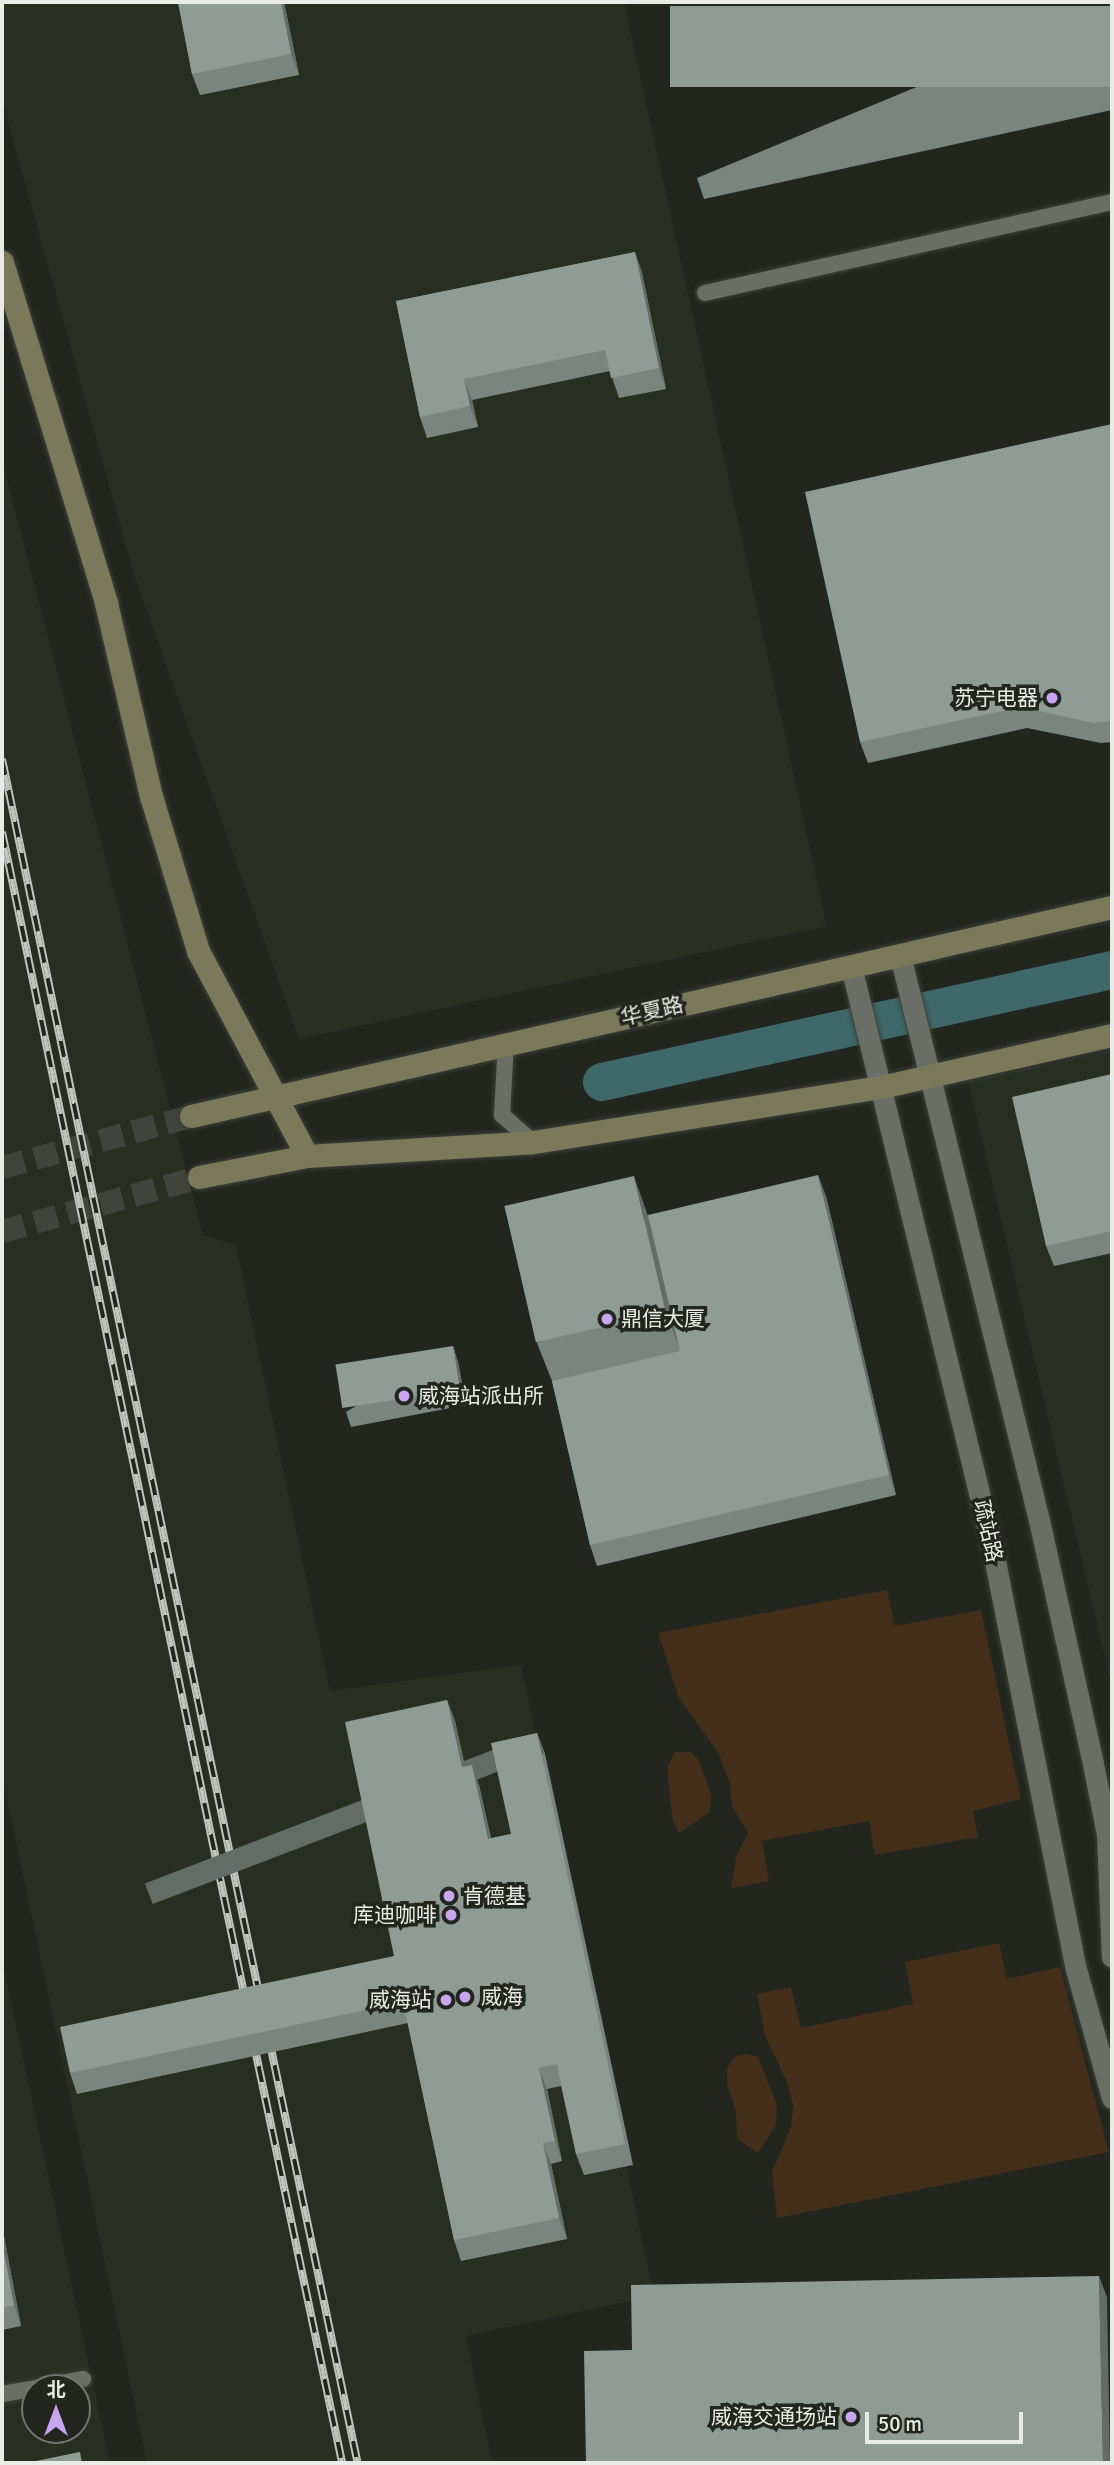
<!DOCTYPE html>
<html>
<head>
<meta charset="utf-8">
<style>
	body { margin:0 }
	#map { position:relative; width:1114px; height:2465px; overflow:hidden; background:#22261f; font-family:Signika,"Noto Sans SC",sans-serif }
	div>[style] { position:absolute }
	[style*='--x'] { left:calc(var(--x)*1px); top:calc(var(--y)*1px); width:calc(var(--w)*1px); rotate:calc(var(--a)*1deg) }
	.built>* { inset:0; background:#282f22 }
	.green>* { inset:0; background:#432e1a }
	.river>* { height:38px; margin:-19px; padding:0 19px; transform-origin:19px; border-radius:19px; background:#3e686a }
	.secondary-tunnel>* { height:23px; margin-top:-11.5px; transform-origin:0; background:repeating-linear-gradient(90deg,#40443d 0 23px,transparent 0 34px) }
	.roads { filter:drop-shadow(0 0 2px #3d403a) drop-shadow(0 0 2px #3d403a) }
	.minor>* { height:16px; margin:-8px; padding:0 8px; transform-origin:8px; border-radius:8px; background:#696f66 }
	.tertiary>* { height:21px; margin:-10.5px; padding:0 10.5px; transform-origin:10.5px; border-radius:10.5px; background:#696f66 }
	.secondary>* { height:23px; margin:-11.5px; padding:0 11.5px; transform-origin:11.5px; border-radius:11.5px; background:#7a795a }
	.rail>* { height:8px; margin-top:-4px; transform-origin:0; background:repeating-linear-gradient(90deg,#22261f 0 16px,#c1c4be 0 32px); box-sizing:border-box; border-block:2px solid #c1c4be }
	.wall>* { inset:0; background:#7b8580 }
	.shaded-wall>* { inset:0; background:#646c68; transform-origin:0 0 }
	.building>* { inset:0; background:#8f9b95; transform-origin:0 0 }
	.dots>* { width:19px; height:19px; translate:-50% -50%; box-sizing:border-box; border:4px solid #22261f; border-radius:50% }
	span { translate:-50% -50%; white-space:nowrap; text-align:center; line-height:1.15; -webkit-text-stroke:7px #22261f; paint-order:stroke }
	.poi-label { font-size:21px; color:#e9ece6 }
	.right { translate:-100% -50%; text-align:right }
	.left { translate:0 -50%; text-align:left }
	.street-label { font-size:21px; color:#e9ece6 }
	.frame { position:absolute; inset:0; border:4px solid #e9ece6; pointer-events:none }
	.north { position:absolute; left:21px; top:2374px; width:70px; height:70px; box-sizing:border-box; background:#22261f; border:2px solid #72756f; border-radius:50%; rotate:0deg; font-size:19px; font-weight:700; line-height:28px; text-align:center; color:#e9ece6 }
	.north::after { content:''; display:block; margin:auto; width:24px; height:32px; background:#c8a6ef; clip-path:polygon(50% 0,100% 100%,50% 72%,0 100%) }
	.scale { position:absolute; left:865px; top:2412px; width:158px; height:32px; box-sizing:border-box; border:4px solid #e9ece6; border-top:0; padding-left:9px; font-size:21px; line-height:24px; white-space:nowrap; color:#e9ece6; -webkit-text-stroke:5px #22261f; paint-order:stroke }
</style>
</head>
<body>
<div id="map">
	<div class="built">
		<i style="clip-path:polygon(2px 2px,624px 2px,827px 926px,299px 1039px,134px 575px,6px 115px,2px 94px)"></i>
		<i style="clip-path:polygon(2px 459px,203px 1235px,236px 1245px,330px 1691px,521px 1665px,654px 2296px,466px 2336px,492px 2463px,147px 2463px,2px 1776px)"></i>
		<i style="clip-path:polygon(1112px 1051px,1112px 1688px,968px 1081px)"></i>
		<i style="clip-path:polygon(evenodd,2px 1959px,110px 2463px,2px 2463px,2px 1959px,35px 2388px,77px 2388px,77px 2430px,35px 2430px,35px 2388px)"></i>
	</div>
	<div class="green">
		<i style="clip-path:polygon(887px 1590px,895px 1626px,981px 1610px,1021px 1799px,973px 1811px,978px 1837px,875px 1855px,869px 1821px,762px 1841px,769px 1881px,731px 1888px,736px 1857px,748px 1833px,732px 1806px,730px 1784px,719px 1754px,679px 1698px,658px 1633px)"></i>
		<i style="clip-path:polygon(675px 1752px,690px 1752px,698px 1759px,711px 1793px,710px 1812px,679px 1833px,673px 1821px,668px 1781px,668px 1766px)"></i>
		<i style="clip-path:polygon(999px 1943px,1007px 1979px,1060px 1967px,1109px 2152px,777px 2218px,772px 2172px,791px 2127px,793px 2105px,787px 2082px,765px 2036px,757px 1994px,791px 1987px,801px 2028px,913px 2004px,905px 1962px)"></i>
		<i style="clip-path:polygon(747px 2054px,758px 2057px,777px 2105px,776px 2125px,758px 2153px,737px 2139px,736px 2111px,727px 2084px,727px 2068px,736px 2056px)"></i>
	</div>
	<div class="river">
		<i style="--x:602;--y:1082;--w:522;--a:-12.39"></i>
	</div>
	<div class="secondary-tunnel">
		<i style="--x:2;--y:1167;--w:196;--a:-15.1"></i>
		<i style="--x:2;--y:1231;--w:204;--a:-15.3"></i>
	</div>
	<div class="roads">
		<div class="minor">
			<i style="--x:705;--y:293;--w:417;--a:-12.6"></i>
			<i style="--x:506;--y:1043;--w:72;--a:93.2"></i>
			<i style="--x:502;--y:1115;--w:41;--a:41.1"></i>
			<i style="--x:35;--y:2388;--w:49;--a:-10.6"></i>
			<i style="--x:2;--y:2394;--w:34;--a:-10"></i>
		</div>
		<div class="tertiary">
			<i style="--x:900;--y:955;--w:582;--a:76.18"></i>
			<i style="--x:1039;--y:1520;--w:250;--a:77.5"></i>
			<i style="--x:1093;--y:1764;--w:71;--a:78.7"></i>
			<i style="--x:1107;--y:1834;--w:123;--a:87.7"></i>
			<i style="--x:851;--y:966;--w:597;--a:76.34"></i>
			<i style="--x:992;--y:1546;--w:431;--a:78.8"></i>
			<i style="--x:1076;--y:1969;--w:134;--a:74.4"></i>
		</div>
		<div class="secondary">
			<i style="--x:2;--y:262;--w:357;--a:73"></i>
			<i style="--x:106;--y:603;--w:198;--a:76.9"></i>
			<i style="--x:151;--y:796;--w:162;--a:73.1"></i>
			<i style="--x:198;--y:951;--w:232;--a:62"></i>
			<i style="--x:191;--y:1116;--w:944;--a:-12.79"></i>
			<i style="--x:199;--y:1177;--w:110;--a:-11"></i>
			<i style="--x:307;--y:1156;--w:226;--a:-3.5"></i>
			<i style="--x:533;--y:1142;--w:352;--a:-9"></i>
			<i style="--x:881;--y:1087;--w:237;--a:-12.7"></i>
		</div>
	</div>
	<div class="rail">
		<i style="--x:2;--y:759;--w:1271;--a:78.24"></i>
		<i style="--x:2;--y:832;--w:1201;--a:78.23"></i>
		<i style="--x:268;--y:2034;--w:438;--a:78.2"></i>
		<i style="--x:252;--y:2035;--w:437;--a:78.1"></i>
	</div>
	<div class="wall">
		<i style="clip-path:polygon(178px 2px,284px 2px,299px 75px,200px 95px,192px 74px)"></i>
		<i style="clip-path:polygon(1112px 6px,1112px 110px,704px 199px,697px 178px)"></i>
		<i style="clip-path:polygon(635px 252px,642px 273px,666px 389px,619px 398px,610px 371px,472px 400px,478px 427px,427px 438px,420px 417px,396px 301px)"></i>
		<i style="clip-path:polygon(1112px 424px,1112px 742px,1101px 743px,1027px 728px,868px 763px,860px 742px)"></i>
		<i style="clip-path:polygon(1112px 1074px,1112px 1253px,1054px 1266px,1046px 1246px)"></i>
		<i style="clip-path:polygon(826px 1196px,896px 1495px,597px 1566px,590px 1545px,552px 1381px,537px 1343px,648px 1215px)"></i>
		<i style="clip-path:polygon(453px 1346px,458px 1362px,466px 1405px,351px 1427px,346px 1412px)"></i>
		<i style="clip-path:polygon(447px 1700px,455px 1721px,465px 1766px,479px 1785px,491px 1838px,511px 1834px,537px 1733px,545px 1754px,633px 2165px,584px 2175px,576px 2154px,561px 2086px,547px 2089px,562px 2161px,551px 2164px,567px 2239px,461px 2261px,454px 2240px,408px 2023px,77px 2094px,70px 2073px,394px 1956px)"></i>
		<i style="clip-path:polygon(2px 2226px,21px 2326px,2px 2330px)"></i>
	</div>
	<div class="shaded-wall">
		<i style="clip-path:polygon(281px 2px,284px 2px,299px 75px,291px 54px)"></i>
		<i style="clip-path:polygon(635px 252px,642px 273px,666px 389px,659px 368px)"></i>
		<i style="clip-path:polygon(464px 379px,472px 400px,478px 427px,470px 406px)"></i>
		<i style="clip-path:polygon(818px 1175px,826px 1196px,896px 1495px,889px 1475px)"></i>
		<i style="clip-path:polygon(634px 1176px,655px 1236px,688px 1372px,666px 1312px)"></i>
		<i style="clip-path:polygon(453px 1346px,458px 1362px,466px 1405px,460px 1389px)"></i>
		<i style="clip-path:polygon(447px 1700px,455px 1721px,469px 1788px,462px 1767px)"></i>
		<i style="left:537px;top:1733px;width:22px;height:420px;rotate:69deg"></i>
		<i style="clip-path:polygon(472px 1765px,479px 1785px,495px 1860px,488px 1839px)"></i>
		<i style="clip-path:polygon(539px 2068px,547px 2089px,562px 2161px,555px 2141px)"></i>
		<i style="clip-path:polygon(543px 2143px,551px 2164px,567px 2239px,559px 2218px)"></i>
		<i style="clip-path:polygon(2px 2226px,21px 2326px,14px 2305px,2px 2243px)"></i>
		<i style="clip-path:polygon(1099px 2276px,1107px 2297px,1110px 2463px,1103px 2463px)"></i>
	</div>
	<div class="building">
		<i style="clip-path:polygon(178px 2px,281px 2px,291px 54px,192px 74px)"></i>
		<i style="left:1112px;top:6px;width:81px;height:442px;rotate:90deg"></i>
		<i style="clip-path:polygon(635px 252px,659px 368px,611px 378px,605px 350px,464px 379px,470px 406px,420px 417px,396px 301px)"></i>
		<i style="clip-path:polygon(1112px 424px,1112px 721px,1094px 723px,1020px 707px,860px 742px,805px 492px)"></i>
		<i style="clip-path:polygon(1112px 1074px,1112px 1231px,1046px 1246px,1012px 1097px)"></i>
		<i style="clip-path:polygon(818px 1175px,889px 1475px,590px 1545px,552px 1381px,680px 1351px,648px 1215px)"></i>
		<i style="left:634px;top:1176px;width:140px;height:133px;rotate:77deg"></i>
		<i style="left:453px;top:1346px;width:44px;height:119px;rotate:81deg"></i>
		<i style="clip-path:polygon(447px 1700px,462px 1767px,472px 1765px,488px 1839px,511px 1834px,491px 1743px,537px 1733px,625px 2144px,576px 2154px,557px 2064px,539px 2068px,555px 2141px,543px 2143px,559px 2218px,454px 2240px,403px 2002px,70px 2073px,60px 2027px,394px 1956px,345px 1722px)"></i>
		<i style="clip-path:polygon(2px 2243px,14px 2305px,2px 2308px)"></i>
		<i style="clip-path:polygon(1099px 2276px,1103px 2463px,586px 2463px,584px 2351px,632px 2350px,631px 2285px)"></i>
		<i style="clip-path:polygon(80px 2452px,82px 2463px,26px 2463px)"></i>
	</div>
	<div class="dots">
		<i style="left:1052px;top:698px;background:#c8a6ef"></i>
		<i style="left:607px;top:1319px;background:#c8a6ef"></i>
		<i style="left:404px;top:1396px;background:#c8a6ef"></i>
		<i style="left:449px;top:1896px;background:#c8a6ef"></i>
		<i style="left:451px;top:1915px;background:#c8a6ef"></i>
		<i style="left:465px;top:1997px;background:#c8a6ef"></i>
		<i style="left:446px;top:2000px;background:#c8a6ef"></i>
		<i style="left:851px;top:2417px;background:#c8a6ef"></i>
	</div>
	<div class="poi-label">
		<span class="right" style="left:1038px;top:698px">苏宁电器</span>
		<span class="left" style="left:621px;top:1319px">鼎信大厦</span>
		<span class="left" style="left:418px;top:1396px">威海站派出所</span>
		<span class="left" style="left:463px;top:1896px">肯德基</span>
		<span class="right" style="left:437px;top:1915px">库迪咖啡</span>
		<span class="left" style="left:481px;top:1997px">威海</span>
		<span class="right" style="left:432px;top:2000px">威海站</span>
		<span class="right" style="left:837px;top:2417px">威海交通场站</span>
	</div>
	<div class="street-label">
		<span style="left:652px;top:1011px;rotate:-13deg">华夏路</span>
		<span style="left:988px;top:1531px;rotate:77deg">疏站路</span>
	</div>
	<div class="frame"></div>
	<div class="north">北</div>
	<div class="scale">50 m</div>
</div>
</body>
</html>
